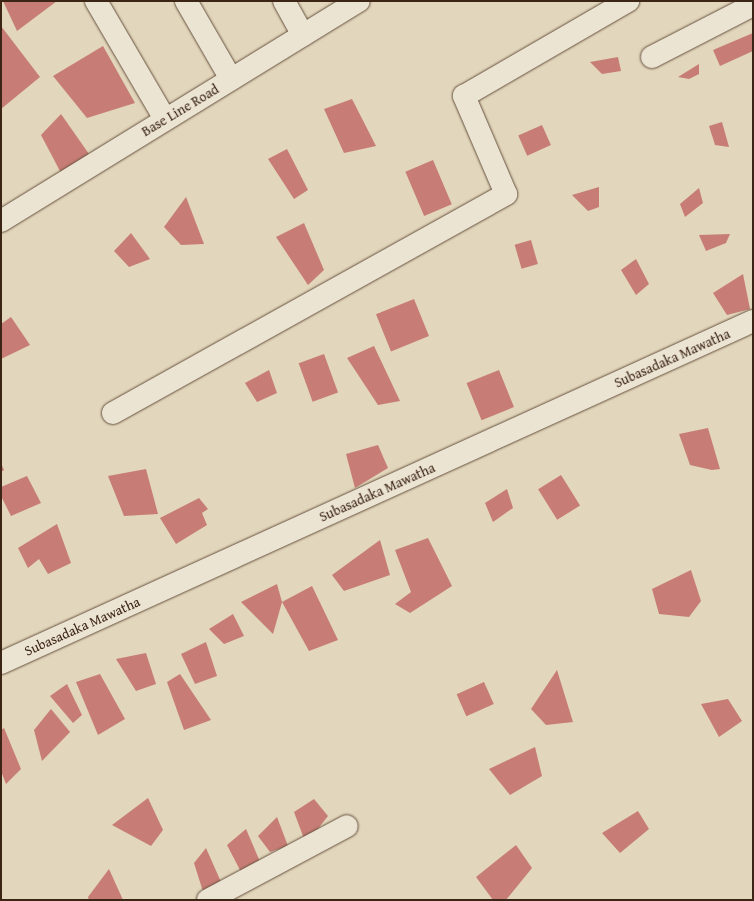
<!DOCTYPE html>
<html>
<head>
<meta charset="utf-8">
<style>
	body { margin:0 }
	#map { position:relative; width:754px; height:901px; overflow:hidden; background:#e2d6bc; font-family:"Gentium Book Plus",serif }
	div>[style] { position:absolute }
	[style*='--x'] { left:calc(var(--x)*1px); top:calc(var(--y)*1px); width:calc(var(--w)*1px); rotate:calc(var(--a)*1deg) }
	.building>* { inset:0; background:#c77d75; transform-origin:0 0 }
	.roads { filter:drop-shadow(0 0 1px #66513e) drop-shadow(0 0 1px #66513e) }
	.minor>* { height:22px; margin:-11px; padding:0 11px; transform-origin:11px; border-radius:11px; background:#ece4d3 }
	span { translate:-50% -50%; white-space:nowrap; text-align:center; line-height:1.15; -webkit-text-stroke:4px #ece4d3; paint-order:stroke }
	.street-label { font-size:14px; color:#3c2514 }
	.frame { position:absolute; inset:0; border:2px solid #3c2514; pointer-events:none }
</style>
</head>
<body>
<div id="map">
	<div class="building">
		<i style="clip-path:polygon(3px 1px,57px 1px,17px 31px)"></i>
		<i style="clip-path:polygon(1px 26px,40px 77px,1px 109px)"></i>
		<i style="clip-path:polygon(753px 33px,753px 51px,720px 66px,713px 50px)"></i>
		<i style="clip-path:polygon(103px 46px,135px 103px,87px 118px,53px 76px)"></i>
		<i style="clip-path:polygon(618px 57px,621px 71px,602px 74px,590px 62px)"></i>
		<i style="clip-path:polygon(699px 64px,699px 74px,689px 79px,678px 77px)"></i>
		<i style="clip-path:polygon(352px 99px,376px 146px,344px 153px,324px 109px)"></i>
		<i style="clip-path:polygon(61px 114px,89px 154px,61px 173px,41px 135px)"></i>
		<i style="clip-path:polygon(722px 122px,729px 147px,715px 145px,709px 126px)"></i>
		<i style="left:542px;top:125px;width:22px;height:26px;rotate:66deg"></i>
		<i style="clip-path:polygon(287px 149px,308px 190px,294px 199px,268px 159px)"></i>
		<i style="left:433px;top:160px;width:48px;height:30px;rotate:67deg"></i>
		<i style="clip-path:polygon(599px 187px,599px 207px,588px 211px,572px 195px)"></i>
		<i style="clip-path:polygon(699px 188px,703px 203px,685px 217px,680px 204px)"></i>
		<i style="clip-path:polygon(186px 197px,204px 244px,181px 245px,164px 227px)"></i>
		<i style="clip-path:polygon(304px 223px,324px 270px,308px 285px,276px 237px)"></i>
		<i style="clip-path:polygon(131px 233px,150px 259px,129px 267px,114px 251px)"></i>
		<i style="clip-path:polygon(730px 234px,726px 243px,706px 251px,699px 235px)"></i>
		<i style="left:531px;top:240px;width:25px;height:17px;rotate:74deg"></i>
		<i style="clip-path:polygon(636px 259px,649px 284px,636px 295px,621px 270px)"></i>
		<i style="clip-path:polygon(743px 274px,750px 309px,727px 315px,713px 293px)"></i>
		<i style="left:414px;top:299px;width:40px;height:41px;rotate:68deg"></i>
		<i style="clip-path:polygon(11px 317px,30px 345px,1px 359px,1px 324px)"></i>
		<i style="clip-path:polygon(374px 346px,400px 401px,378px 405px,347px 358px)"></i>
		<i style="left:324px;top:354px;width:41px;height:27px;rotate:70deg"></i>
		<i style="clip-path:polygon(269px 370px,277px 393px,257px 402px,245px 383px)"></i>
		<i style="left:499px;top:370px;width:40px;height:35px;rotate:68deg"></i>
		<i style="clip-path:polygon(708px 428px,720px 469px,712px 470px,690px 465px,679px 434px)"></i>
		<i style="clip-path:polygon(378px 445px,388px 468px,355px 488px,346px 454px)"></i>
		<i style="clip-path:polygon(1px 463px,4px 470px,1px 472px)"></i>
		<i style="clip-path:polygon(146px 469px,158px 514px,124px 516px,108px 476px)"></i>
		<i style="left:561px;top:475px;width:36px;height:27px;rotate:58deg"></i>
		<i style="clip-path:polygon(27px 476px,41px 503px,11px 516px,1px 496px,1px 487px)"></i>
		<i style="clip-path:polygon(507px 489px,513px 508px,493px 522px,485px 503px)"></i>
		<i style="clip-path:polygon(199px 498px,208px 509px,202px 513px,207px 525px,176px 544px,160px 518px)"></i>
		<i style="clip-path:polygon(57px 524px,71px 563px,48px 574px,39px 559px,28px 568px,18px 548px)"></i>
		<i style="clip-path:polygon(428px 538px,452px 586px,410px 613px,395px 604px,411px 592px,395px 550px)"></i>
		<i style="clip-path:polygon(380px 540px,390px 575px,344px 591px,332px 575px)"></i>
		<i style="clip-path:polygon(691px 570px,701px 601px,689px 617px,659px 614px,652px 589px)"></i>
		<i style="clip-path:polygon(277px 584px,282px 602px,273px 634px,241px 602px)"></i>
		<i style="clip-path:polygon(312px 586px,338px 640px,309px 651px,282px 602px)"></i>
		<i style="clip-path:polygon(233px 614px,244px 636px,224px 644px,209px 629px)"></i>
		<i style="clip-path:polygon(206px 642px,217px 676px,195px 684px,181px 654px)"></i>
		<i style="clip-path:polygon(146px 653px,156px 684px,136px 691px,116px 659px)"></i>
		<i style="clip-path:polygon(557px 670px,573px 722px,546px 725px,531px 709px)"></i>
		<i style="clip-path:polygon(100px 674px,125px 719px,98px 735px,76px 682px)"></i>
		<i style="clip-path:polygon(180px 674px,211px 720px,184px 730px,167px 682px)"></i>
		<i style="left:484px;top:682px;width:24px;height:30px;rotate:66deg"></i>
		<i style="clip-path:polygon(67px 684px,82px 715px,73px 723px,50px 696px)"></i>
		<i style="clip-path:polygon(728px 699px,742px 721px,719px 737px,701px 704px)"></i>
		<i style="clip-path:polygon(51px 709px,70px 732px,42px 761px,34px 730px)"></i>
		<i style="clip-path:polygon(4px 728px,21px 769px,6px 784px,1px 771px,1px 730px)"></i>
		<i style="clip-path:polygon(535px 747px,542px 776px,510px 795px,489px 769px)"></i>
		<i style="clip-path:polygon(148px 798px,163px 830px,151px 846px,112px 825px)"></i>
		<i style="clip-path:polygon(314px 799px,328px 816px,306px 844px,294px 812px)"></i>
		<i style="clip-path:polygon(638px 811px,649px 829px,620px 853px,602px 833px)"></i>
		<i style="clip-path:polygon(277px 817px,288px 846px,270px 852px,258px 836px)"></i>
		<i style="clip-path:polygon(246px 829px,261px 864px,241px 872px,227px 845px)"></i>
		<i style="clip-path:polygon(516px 845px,532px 868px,506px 900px,493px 900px,476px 877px)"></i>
		<i style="clip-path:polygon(206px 848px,225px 891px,205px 898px,194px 863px)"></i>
		<i style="clip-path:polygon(109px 869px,123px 900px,89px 900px,88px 897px)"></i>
	</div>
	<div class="roads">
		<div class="minor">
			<i style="--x:96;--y:1;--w:137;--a:59.7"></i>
			<i style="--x:186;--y:1;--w:90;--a:60"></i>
			<i style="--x:284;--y:1;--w:39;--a:61"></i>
			<i style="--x:652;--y:57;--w:114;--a:-27.2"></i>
			<i style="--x:1;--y:221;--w:420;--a:-31.6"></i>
			<i style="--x:113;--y:413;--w:450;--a:-29.1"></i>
			<i style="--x:506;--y:194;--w:107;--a:-113.2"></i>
			<i style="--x:464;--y:96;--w:190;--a:-30.1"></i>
			<i style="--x:1;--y:663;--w:826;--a:-24.46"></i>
			<i style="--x:208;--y:900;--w:157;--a:-28"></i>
		</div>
	</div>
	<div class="street-label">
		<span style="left:180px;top:110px;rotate:-31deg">Base Line Road</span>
		<span style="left:672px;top:358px;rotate:-24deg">Subasadaka Mawatha</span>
		<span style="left:377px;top:492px;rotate:-24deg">Subasadaka Mawatha</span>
		<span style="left:82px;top:626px;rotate:-24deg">Subasadaka Mawatha</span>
	</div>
	<div class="frame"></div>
</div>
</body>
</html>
